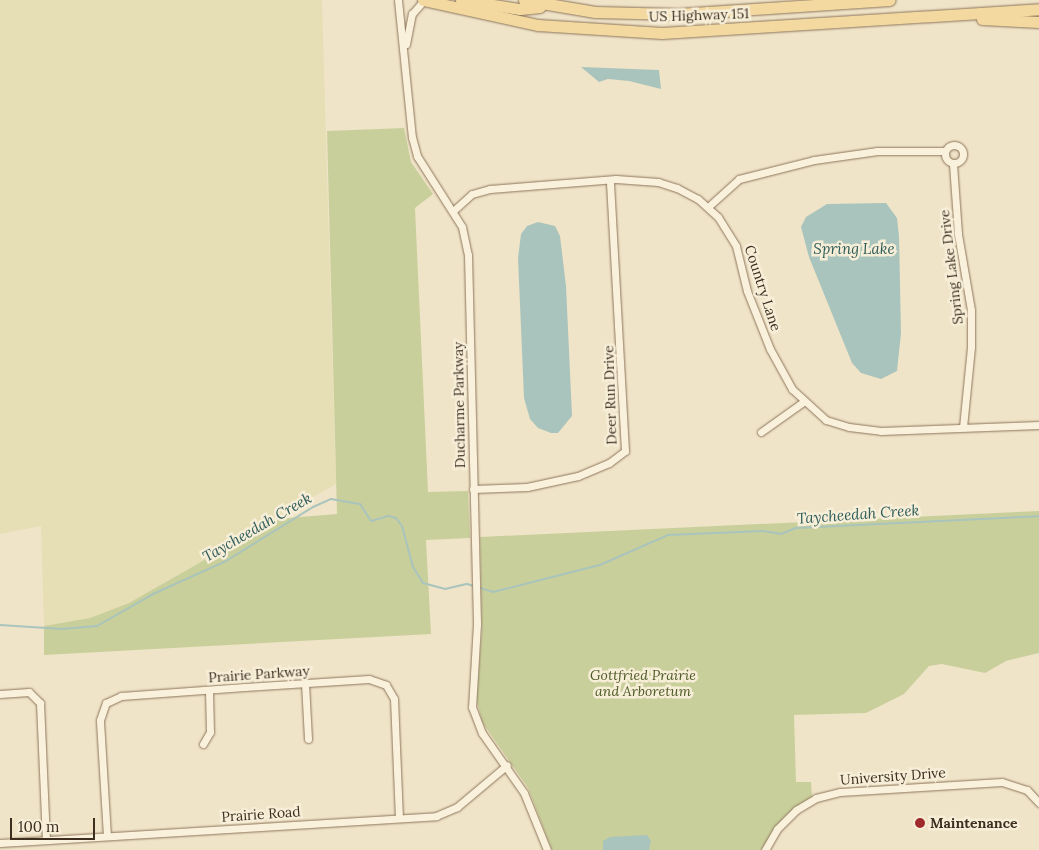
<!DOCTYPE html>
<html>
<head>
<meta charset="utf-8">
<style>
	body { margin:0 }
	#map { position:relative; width:1039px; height:850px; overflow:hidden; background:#f0e4c8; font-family:Lora,serif }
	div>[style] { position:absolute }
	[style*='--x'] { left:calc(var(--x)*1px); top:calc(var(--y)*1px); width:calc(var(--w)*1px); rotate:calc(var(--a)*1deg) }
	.farmland>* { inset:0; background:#e6deb5 }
	.green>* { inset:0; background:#c9cf9b }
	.water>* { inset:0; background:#a9c4bc }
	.stream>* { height:2px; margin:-1px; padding:0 1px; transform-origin:1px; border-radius:1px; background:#a9c4bc }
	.roads { filter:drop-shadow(0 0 1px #8d765c) drop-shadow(0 0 1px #8d765c) }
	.street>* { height:7px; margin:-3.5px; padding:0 3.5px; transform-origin:3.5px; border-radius:3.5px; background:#faf1dc }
	.street>.ring { margin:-3.5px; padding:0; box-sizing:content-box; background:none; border:7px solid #faf1dc; border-radius:50% }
	.primary>* { height:11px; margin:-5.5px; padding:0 5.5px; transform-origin:5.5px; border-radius:5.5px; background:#f3d9a0 }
	.dots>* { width:14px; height:14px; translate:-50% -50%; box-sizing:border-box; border:2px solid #f7eed8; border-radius:50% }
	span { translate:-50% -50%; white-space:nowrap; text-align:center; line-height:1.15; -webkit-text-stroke:5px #f7eed8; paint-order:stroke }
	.street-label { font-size:14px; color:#3d2e20 }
	.park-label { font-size:14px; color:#4d5a26; font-style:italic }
	.poi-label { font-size:14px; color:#3d2e20; font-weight:700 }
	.left { translate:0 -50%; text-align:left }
	.water-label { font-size:15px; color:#2f5d5a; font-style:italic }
	.scale { position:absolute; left:10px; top:818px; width:85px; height:22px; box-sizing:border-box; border:2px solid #3d2e20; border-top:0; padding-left:6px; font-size:15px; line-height:18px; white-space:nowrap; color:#3d2e20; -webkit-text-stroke:4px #f7eed8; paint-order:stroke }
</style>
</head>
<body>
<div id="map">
	<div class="farmland">
		<i style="clip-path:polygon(0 0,322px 0,336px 484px,129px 603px,90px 618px,44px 626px,41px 526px,0 534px)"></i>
	</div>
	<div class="green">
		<i style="clip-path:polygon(404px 128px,411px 162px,433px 194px,415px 208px,428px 492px,468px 491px,470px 538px,426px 540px,431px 634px,44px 655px,44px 626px,90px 618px,129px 603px,276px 519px,337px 514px,327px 131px)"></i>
		<i style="clip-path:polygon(1039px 511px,1039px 653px,1006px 661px,985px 673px,942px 664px,929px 666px,904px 694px,866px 713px,794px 715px,796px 782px,811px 782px,812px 797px,784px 817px,761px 850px,552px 850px,528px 788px,482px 722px,476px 698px,482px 632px,480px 537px)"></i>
	</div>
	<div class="water">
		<i style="clip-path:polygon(581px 67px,659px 70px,661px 89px,629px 81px,608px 79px,599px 82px)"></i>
		<i style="clip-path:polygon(886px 203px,897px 218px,899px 236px,901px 333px,897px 371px,881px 379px,861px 373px,852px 363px,809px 257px,801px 227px,806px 217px,827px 204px)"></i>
		<i style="clip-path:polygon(538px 222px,555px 226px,560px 236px,566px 286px,572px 416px,558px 433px,551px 433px,538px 428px,530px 419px,524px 398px,518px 258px,521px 234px,527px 226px)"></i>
		<i style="clip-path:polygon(647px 835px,651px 841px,649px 850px,603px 850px,603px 841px,610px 837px)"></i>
	</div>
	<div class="stream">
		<i style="--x:0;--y:625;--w:62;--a:3.7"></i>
		<i style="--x:62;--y:629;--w:35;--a:-5"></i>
		<i style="--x:97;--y:626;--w:64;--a:-29.7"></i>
		<i style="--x:153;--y:594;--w:80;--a:-24.3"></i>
		<i style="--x:226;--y:561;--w:102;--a:-31.8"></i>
		<i style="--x:313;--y:507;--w:20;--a:-24"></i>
		<i style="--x:331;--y:499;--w:29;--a:10"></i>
		<i style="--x:360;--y:504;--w:20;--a:57"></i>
		<i style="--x:371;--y:521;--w:19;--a:-16"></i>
		<i style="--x:389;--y:516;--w:7;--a:16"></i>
		<i style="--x:396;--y:518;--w:10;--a:53"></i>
		<i style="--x:402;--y:526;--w:42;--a:75"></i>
		<i style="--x:413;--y:567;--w:19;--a:58"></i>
		<i style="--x:423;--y:583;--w:23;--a:15"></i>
		<i style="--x:445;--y:589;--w:23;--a:-13"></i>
		<i style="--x:467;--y:584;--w:27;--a:17"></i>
		<i style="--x:493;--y:592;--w:110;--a:-14.2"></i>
		<i style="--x:600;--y:565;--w:74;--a:-23.8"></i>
		<i style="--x:668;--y:535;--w:95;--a:-2.4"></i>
		<i style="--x:763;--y:531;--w:18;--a:9"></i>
		<i style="--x:781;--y:534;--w:16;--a:-22"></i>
		<i style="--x:796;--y:528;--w:243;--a:-2.8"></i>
	</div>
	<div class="roads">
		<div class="street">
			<i style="--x:398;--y:0;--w:138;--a:84.2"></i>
			<i style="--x:412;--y:137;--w:20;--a:75"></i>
			<i style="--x:417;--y:156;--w:84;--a:57.6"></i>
			<i style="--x:462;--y:227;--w:29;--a:78"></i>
			<i style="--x:468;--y:255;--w:369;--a:88.6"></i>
			<i style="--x:477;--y:624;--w:83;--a:93.4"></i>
			<i style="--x:472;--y:707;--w:28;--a:69"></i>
			<i style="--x:482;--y:733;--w:73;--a:55"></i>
			<i style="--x:524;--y:793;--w:61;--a:68"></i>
			<i style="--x:406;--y:44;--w:31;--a:-79"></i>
			<i style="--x:412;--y:14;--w:18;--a:-49"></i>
			<i class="ring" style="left:945px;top:145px;width:11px;height:11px"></i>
			<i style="--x:953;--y:164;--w:70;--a:85.9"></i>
			<i style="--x:958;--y:234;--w:77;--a:80.3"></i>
			<i style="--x:971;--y:310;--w:37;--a:90"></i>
			<i style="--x:971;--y:347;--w:80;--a:95.7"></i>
			<i style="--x:708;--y:207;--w:42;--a:-42.1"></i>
			<i style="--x:739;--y:179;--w:77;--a:-14.2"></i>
			<i style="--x:814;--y:160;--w:64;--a:-8.1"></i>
			<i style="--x:877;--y:151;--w:68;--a:0"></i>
			<i style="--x:453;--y:211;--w:25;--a:-42"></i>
			<i style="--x:472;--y:194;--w:19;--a:-16"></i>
			<i style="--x:490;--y:189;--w:126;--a:-4.5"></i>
			<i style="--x:616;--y:179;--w:42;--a:4.1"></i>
			<i style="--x:658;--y:182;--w:20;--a:18"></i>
			<i style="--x:677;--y:188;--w:24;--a:28"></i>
			<i style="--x:698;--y:199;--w:27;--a:42"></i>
			<i style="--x:718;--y:217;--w:34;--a:58"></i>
			<i style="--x:736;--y:246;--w:46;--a:76.3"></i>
			<i style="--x:747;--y:291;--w:62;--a:68.4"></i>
			<i style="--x:770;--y:349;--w:46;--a:61.2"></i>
			<i style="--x:792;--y:389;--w:46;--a:42.4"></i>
			<i style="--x:826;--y:420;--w:24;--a:17"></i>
			<i style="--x:849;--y:427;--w:32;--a:7"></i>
			<i style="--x:881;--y:431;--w:158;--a:-2.2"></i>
			<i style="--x:761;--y:432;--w:52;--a:-35.5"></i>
			<i style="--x:473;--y:489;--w:54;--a:-2.1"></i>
			<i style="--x:527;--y:487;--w:52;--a:-12.2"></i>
			<i style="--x:578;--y:476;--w:34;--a:-23"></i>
			<i style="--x:609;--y:463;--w:20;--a:-37"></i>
			<i style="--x:625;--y:451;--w:271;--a:-93.2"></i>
			<i style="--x:305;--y:683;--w:56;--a:86.9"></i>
			<i style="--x:0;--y:694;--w:29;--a:-4"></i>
			<i style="--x:29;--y:692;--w:16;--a:45"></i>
			<i style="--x:40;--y:703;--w:137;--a:87.5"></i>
			<i style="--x:203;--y:744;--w:14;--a:-60"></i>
			<i style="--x:210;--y:732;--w:42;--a:-91.4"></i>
			<i style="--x:107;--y:836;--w:116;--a:-93.5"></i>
			<i style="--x:100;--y:720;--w:18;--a:-71"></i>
			<i style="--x:106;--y:703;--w:17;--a:-25"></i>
			<i style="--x:121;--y:696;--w:124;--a:-4.2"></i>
			<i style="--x:245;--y:687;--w:124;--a:-3.7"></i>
			<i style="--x:369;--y:679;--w:18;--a:19"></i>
			<i style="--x:386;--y:685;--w:16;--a:60"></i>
			<i style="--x:394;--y:699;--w:119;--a:87.6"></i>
			<i style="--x:0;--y:843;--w:437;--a:-3.5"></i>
			<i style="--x:436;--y:816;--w:23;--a:-23"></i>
			<i style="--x:457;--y:807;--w:65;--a:-40"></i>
			<i style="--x:765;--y:850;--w:24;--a:-60"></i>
			<i style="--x:777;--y:829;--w:27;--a:-45"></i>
			<i style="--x:796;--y:810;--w:23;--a:-31"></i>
			<i style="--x:816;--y:798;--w:25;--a:-14"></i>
			<i style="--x:840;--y:792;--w:162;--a:-3.5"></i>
			<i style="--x:1002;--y:782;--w:26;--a:18"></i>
			<i style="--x:1027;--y:790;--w:18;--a:47"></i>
		</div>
		<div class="primary">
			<i style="--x:423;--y:0;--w:118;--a:12.3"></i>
			<i style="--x:538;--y:25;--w:124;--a:3.7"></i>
			<i style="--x:662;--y:33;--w:378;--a:-3.6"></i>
			<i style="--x:461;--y:0;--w:60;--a:8.7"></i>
			<i style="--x:520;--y:9;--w:20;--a:-6"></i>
			<i style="--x:524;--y:0;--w:72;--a:9.6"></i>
			<i style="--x:595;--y:12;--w:83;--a:1.4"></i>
			<i style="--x:678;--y:14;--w:212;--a:-3.8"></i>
			<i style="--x:982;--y:19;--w:57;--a:3"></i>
		</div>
	</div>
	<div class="dots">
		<i style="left:920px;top:823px;background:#9e2a2b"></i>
	</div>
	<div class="street-label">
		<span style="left:699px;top:15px;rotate:-2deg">US Highway 151</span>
		<span style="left:951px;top:267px;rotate:-97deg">Spring Lake Drive</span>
		<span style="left:763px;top:288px;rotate:72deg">Country Lane</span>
		<span style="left:610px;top:395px;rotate:-92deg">Deer Run Drive</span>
		<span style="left:459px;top:405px;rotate:-91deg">Ducharme Parkway</span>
		<span style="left:259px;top:674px;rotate:-4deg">Prairie Parkway</span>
		<span style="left:893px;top:776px;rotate:-4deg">University Drive</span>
		<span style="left:261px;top:814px;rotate:-4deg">Prairie Road</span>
	</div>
	<div class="park-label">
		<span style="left:643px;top:683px">Gottfried Prairie<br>and Arboretum</span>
	</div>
	<div class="poi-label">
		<span class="left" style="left:930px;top:823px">Maintenance</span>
	</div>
	<div class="water-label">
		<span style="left:854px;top:249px">Spring Lake</span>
		<span style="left:858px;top:514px;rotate:-4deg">Taycheedah Creek</span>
		<span style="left:257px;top:527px;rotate:-30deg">Taycheedah Creek</span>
	</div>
	<div class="scale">100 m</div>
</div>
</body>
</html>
